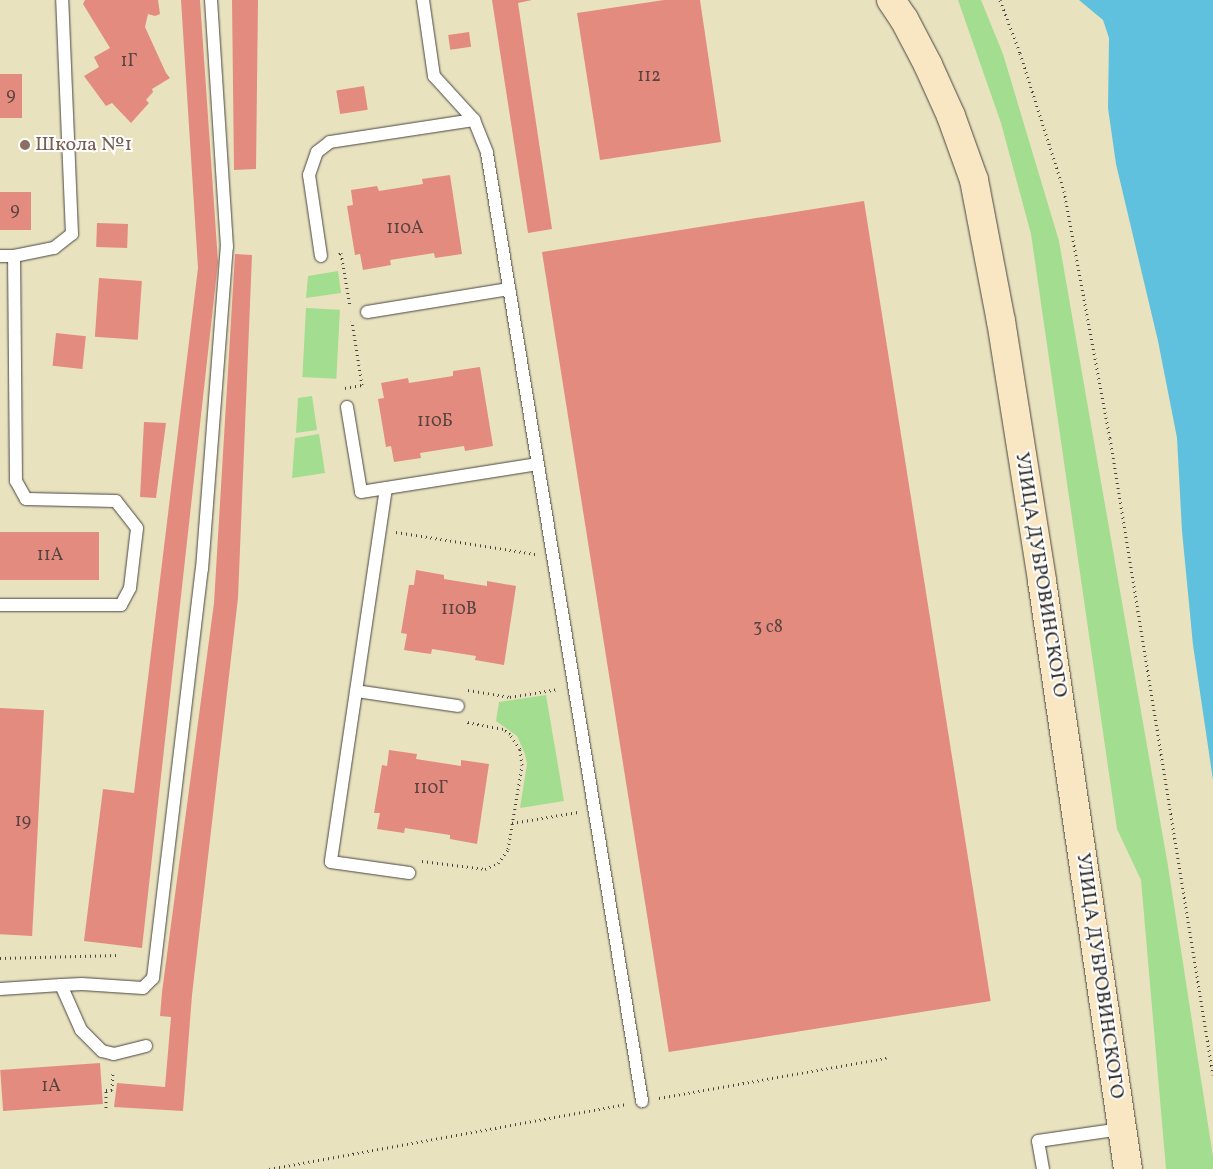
<!DOCTYPE html>
<html>
<head>
<meta charset="utf-8">
<style>
	body { margin:0 }
	#map { position:relative; width:1213px; height:1169px; overflow:hidden; background:#e9e2bf; font-family:Vollkorn,serif }
	div>[style] { position:absolute }
	[style*='--x'] { left:calc(var(--x)*1px); top:calc(var(--y)*1px); width:calc(var(--w)*1px); rotate:calc(var(--a)*1deg) }
	.green>* { inset:0; background:#a2dd90; transform-origin:0 0 }
	.water>* { inset:0; background:#60c1de }
	.building>* { inset:0; background:#e38b7f; transform-origin:0 0 }
	.path>* { height:3px; margin-top:-1.5px; transform-origin:0; background:repeating-linear-gradient(90deg,#484641 0 1px,transparent 0 5px) }
	.roads { filter:drop-shadow(0 0 1px #484641) drop-shadow(0 0 1px #484641) }
	.lane>* { height:12px; margin:-6px; padding:0 6px; transform-origin:6px; border-radius:6px; background:#fff }
	.secondary>* { height:28px; margin:-14px; padding:0 14px; transform-origin:14px; border-radius:14px; background:#f9e7c3 }
	.dots>* { width:14px; height:14px; translate:-50% -50%; box-sizing:border-box; border:2px solid #fff; border-radius:50% }
	span { translate:-50% -50%; white-space:nowrap; text-align:center; line-height:1.15; -webkit-text-stroke:4px #fff; paint-order:stroke }
	.number-label { font-size:18px; color:#594340 }
	.number-label span { -webkit-text-stroke-width:0 }
	.education-label { font-size:20px; color:#785e54 }
	.left { translate:0 -50%; text-align:left }
	.street-label { font-size:20px; color:#2b2b2b }
</style>
</head>
<body>
<div id="map">
	<div class="green">
		<i style="clip-path:polygon(958px 0,981px 0,1003px 54px,1059px 241px,1168px 866px,1213px 1157px,1213px 1169px,1166px 1169px,1141px 880px,1117px 829px,1031px 234px,1001px 123px)"></i>
		<i style="clip-path:polygon(338px 271px,341px 293px,306px 298px,308px 276px)"></i>
		<i style="left:306px;top:308px;width:34px;height:69px;rotate:3deg"></i>
		<i style="clip-path:polygon(312px 396px,317px 430px,296px 433px,298px 398px)"></i>
		<i style="clip-path:polygon(319px 434px,325px 473px,292px 478px,295px 438px)"></i>
		<i style="clip-path:polygon(546px 695px,564px 801px,520px 808px,527px 764px,525px 754px,517px 736px,496px 721px,499px 702px)"></i>
	</div>
	<div class="water">
		<i style="clip-path:polygon(1079px 0,1213px 0,1213px 780px,1193px 645px,1182px 531px,1177px 438px,1158px 341px,1116px 164px,1108px 108px,1109px 38px,1103px 20px)"></i>
	</div>
	<div class="building">
		<i style="clip-path:polygon(85px 0,158px 0,160px 14px,155px 16px,148px 14px,145px 27px,166px 73px,170px 78px,152px 89px,153px 92px,146px 100px,149px 103px,131px 123px,112px 103px,106px 106px,84px 76px,99px 67px,94px 57px,110px 48px,83px 4px)"></i>
		<i style="clip-path:polygon(181px 0,200px 0,218px 262px,142px 948px,84px 941px,103px 789px,134px 793px,198px 268px)"></i>
		<i style="clip-path:polygon(232px 0,258px 0,256px 169px,234px 170px)"></i>
		<i style="clip-path:polygon(492px 0,532px 0,518px 3px,552px 229px,528px 233px)"></i>
		<i style="clip-path:polygon(664px 0,700px 0,721px 142px,600px 160px,577px 13px)"></i>
		<i style="left:469px;top:32px;width:15px;height:21px;rotate:82deg"></i>
		<i style="left:0;top:74px;width:22px;height:44px"></i>
		<i style="left:364px;top:86px;width:24px;height:28px;rotate:81deg"></i>
		<i style="clip-path:polygon(450px 175px,462px 254px,435px 258px,434px 253px,390px 260px,391px 265px,363px 270px,360px 254px,355px 255px,347px 206px,353px 205px,351px 190px,377px 186px,379px 191px,423px 184px,422px 179px)"></i>
		<i style="left:0;top:192px;width:31px;height:38px"></i>
		<i style="left:864px;top:201px;width:810px;height:326px;rotate:81deg"></i>
		<i style="left:97px;top:223px;width:31px;height:24px;rotate:2deg"></i>
		<i style="clip-path:polygon(235px 254px,252px 255px,238px 598px,192px 995px,183px 1111px,114px 1107px,117px 1083px,165px 1087px,171px 1017px,160px 1016px,162px 992px,214px 603px)"></i>
		<i style="left:99px;top:278px;width:43px;height:59px;rotate:4deg"></i>
		<i style="left:56px;top:333px;width:30px;height:33px;rotate:6deg"></i>
		<i style="clip-path:polygon(480px 367px,493px 446px,465px 451px,464px 446px,420px 453px,421px 458px,394px 462px,391px 446px,386px 447px,378px 399px,384px 398px,381px 383px,408px 378px,409px 383px,453px 376px,453px 371px)"></i>
		<i style="clip-path:polygon(144px 422px,166px 423px,156px 498px,140px 497px)"></i>
		<i style="left:99px;top:532px;width:48px;height:99px;rotate:90deg"></i>
		<i style="clip-path:polygon(416px 570px,444px 575px,444px 579px,487px 586px,487px 581px,516px 586px,504px 665px,475px 660px,476px 656px,432px 649px,431px 654px,404px 650px,407px 634px,401px 633px,409px 585px,414px 585px)"></i>
		<i style="left:0;top:708px;width:44px;height:226px;rotate:3deg"></i>
		<i style="clip-path:polygon(389px 750px,417px 754px,416px 759px,461px 766px,461px 760px,489px 764px,477px 844px,450px 839px,450px 835px,405px 828px,404px 833px,377px 829px,380px 813px,374px 813px,382px 765px,387px 766px)"></i>
		<i style="left:100px;top:1063px;width:41px;height:100px;rotate:86deg"></i>
	</div>
	<div class="path">
		<i style="--x:1000;--y:0;--w:57;--a:69.3"></i>
		<i style="--x:1020;--y:53;--w:145;--a:72.3"></i>
		<i style="--x:1064;--y:191;--w:251;--a:79.5"></i>
		<i style="--x:1110;--y:438;--w:645;--a:80.82"></i>
		<i style="--x:339;--y:254;--w:2;--a:-27"></i>
		<i style="--x:341;--y:253;--w:54;--a:80.4"></i>
		<i style="--x:345;--y:388;--w:17;--a:-10"></i>
		<i style="--x:362;--y:385;--w:65;--a:-98.9"></i>
		<i style="--x:396;--y:532;--w:141;--a:9"></i>
		<i style="--x:468;--y:690;--w:43;--a:9.5"></i>
		<i style="--x:510;--y:697;--w:49;--a:-9.5"></i>
		<i style="--x:512;--y:823;--w:67;--a:-9.5"></i>
		<i style="--x:422;--y:861;--w:64;--a:7.2"></i>
		<i style="--x:485;--y:869;--w:14;--a:-25"></i>
		<i style="--x:498;--y:863;--w:17;--a:-54"></i>
		<i style="--x:508;--y:849;--w:85;--a:-80.5"></i>
		<i style="--x:522;--y:765;--w:16;--a:-97"></i>
		<i style="--x:520;--y:749;--w:18;--a:-124"></i>
		<i style="--x:510;--y:734;--w:9;--a:-144"></i>
		<i style="--x:503;--y:729;--w:38;--a:-169"></i>
		<i style="--x:0;--y:958;--w:120;--a:-1.4"></i>
		<i style="--x:659;--y:1098;--w:231;--a:-10"></i>
		<i style="--x:106;--y:1108;--w:18;--a:-90"></i>
		<i style="--x:106;--y:1090;--w:6;--a:0"></i>
		<i style="--x:112;--y:1090;--w:18;--a:-87"></i>
		<i style="--x:269;--y:1169;--w:362;--a:-10.3"></i>
	</div>
	<div class="roads">
		<div class="lane">
			<i style="--x:423;--y:0;--w:77;--a:81.8"></i>
			<i style="--x:434;--y:76;--w:59;--a:47.7"></i>
			<i style="--x:474;--y:120;--w:35;--a:68"></i>
			<i style="--x:487;--y:153;--w:961;--a:80.71"></i>
			<i style="--x:0;--y:256;--w:14;--a:0"></i>
			<i style="--x:14;--y:256;--w:41;--a:-11.3"></i>
			<i style="--x:54;--y:248;--w:23;--a:-38"></i>
			<i style="--x:72;--y:234;--w:234;--a:-92.4"></i>
			<i style="--x:321;--y:256;--w:82;--a:-98.4"></i>
			<i style="--x:309;--y:175;--w:24;--a:-71"></i>
			<i style="--x:317;--y:152;--w:16;--a:-38"></i>
			<i style="--x:330;--y:142;--w:146;--a:-8.7"></i>
			<i style="--x:367;--y:312;--w:144;--a:-9.2"></i>
			<i style="--x:347;--y:407;--w:86;--a:80.6"></i>
			<i style="--x:361;--y:492;--w:179;--a:-9"></i>
			<i style="--x:386;--y:488;--w:378;--a:98.4"></i>
			<i style="--x:331;--y:862;--w:79;--a:8"></i>
			<i style="--x:0;--y:605;--w:121;--a:0"></i>
			<i style="--x:121;--y:605;--w:19;--a:-62"></i>
			<i style="--x:130;--y:588;--w:60;--a:-83.3"></i>
			<i style="--x:137;--y:528;--w:34;--a:-128"></i>
			<i style="--x:116;--y:501;--w:90;--a:-178.7"></i>
			<i style="--x:26;--y:499;--w:21;--a:-119"></i>
			<i style="--x:16;--y:481;--w:225;--a:-90.5"></i>
			<i style="--x:356;--y:691;--w:103;--a:8.4"></i>
			<i style="--x:61;--y:985;--w:21;--a:-3"></i>
			<i style="--x:82;--y:984;--w:61;--a:3.8"></i>
			<i style="--x:143;--y:988;--w:14;--a:-45"></i>
			<i style="--x:153;--y:978;--w:412;--a:-83.2"></i>
			<i style="--x:202;--y:569;--w:323;--a:-85.6"></i>
			<i style="--x:227;--y:247;--w:248;--a:-93.7"></i>
			<i style="--x:0;--y:989;--w:61;--a:-3.8"></i>
			<i style="--x:61;--y:985;--w:49;--a:66"></i>
			<i style="--x:81;--y:1030;--w:30;--a:45"></i>
			<i style="--x:102;--y:1051;--w:12;--a:14"></i>
			<i style="--x:114;--y:1054;--w:33;--a:-14"></i>
			<i style="--x:1043;--y:1169;--w:28;--a:-100"></i>
			<i style="--x:1038;--y:1141;--w:84;--a:-8.2"></i>
		</div>
		<div class="secondary">
			<i style="--x:891;--y:0;--w:23;--a:56"></i>
			<i style="--x:904;--y:19;--w:52;--a:62.4"></i>
			<i style="--x:928;--y:65;--w:56;--a:65.7"></i>
			<i style="--x:951;--y:116;--w:68;--a:70.2"></i>
			<i style="--x:974;--y:180;--w:144;--a:79.2"></i>
			<i style="--x:1001;--y:321;--w:263;--a:81"></i>
			<i style="--x:1042;--y:581;--w:594;--a:81.68"></i>
		</div>
	</div>
	<div class="dots">
		<i style="left:25px;top:145px;background:#8d6e63"></i>
	</div>
	<div class="number-label">
		<span style="left:129px;top:62px">1Г</span>
		<span style="left:649px;top:77px">112</span>
		<span style="left:11px;top:96px">9</span>
		<span style="left:15px;top:211px">9</span>
		<span style="left:405px;top:229px">110А</span>
		<span style="left:435px;top:422px">110Б</span>
		<span style="left:50px;top:556px">11А</span>
		<span style="left:459px;top:610px">110В</span>
		<span style="left:768px;top:628px">3 с8</span>
		<span style="left:431px;top:789px">110Г</span>
		<span style="left:23px;top:822px">19</span>
		<span style="left:51px;top:1087px">1А</span>
	</div>
	<div class="education-label">
		<span class="left" style="left:35px;top:145px">Школа №1</span>
	</div>
	<div class="street-label">
		<span style="left:1040px;top:575px;rotate:81deg">УЛИЦА ДУБРОВИНСКОГО</span>
		<span style="left:1099px;top:976px;rotate:82deg">УЛИЦА ДУБРОВИНСКОГО</span>
	</div>
</div>
</body>
</html>
